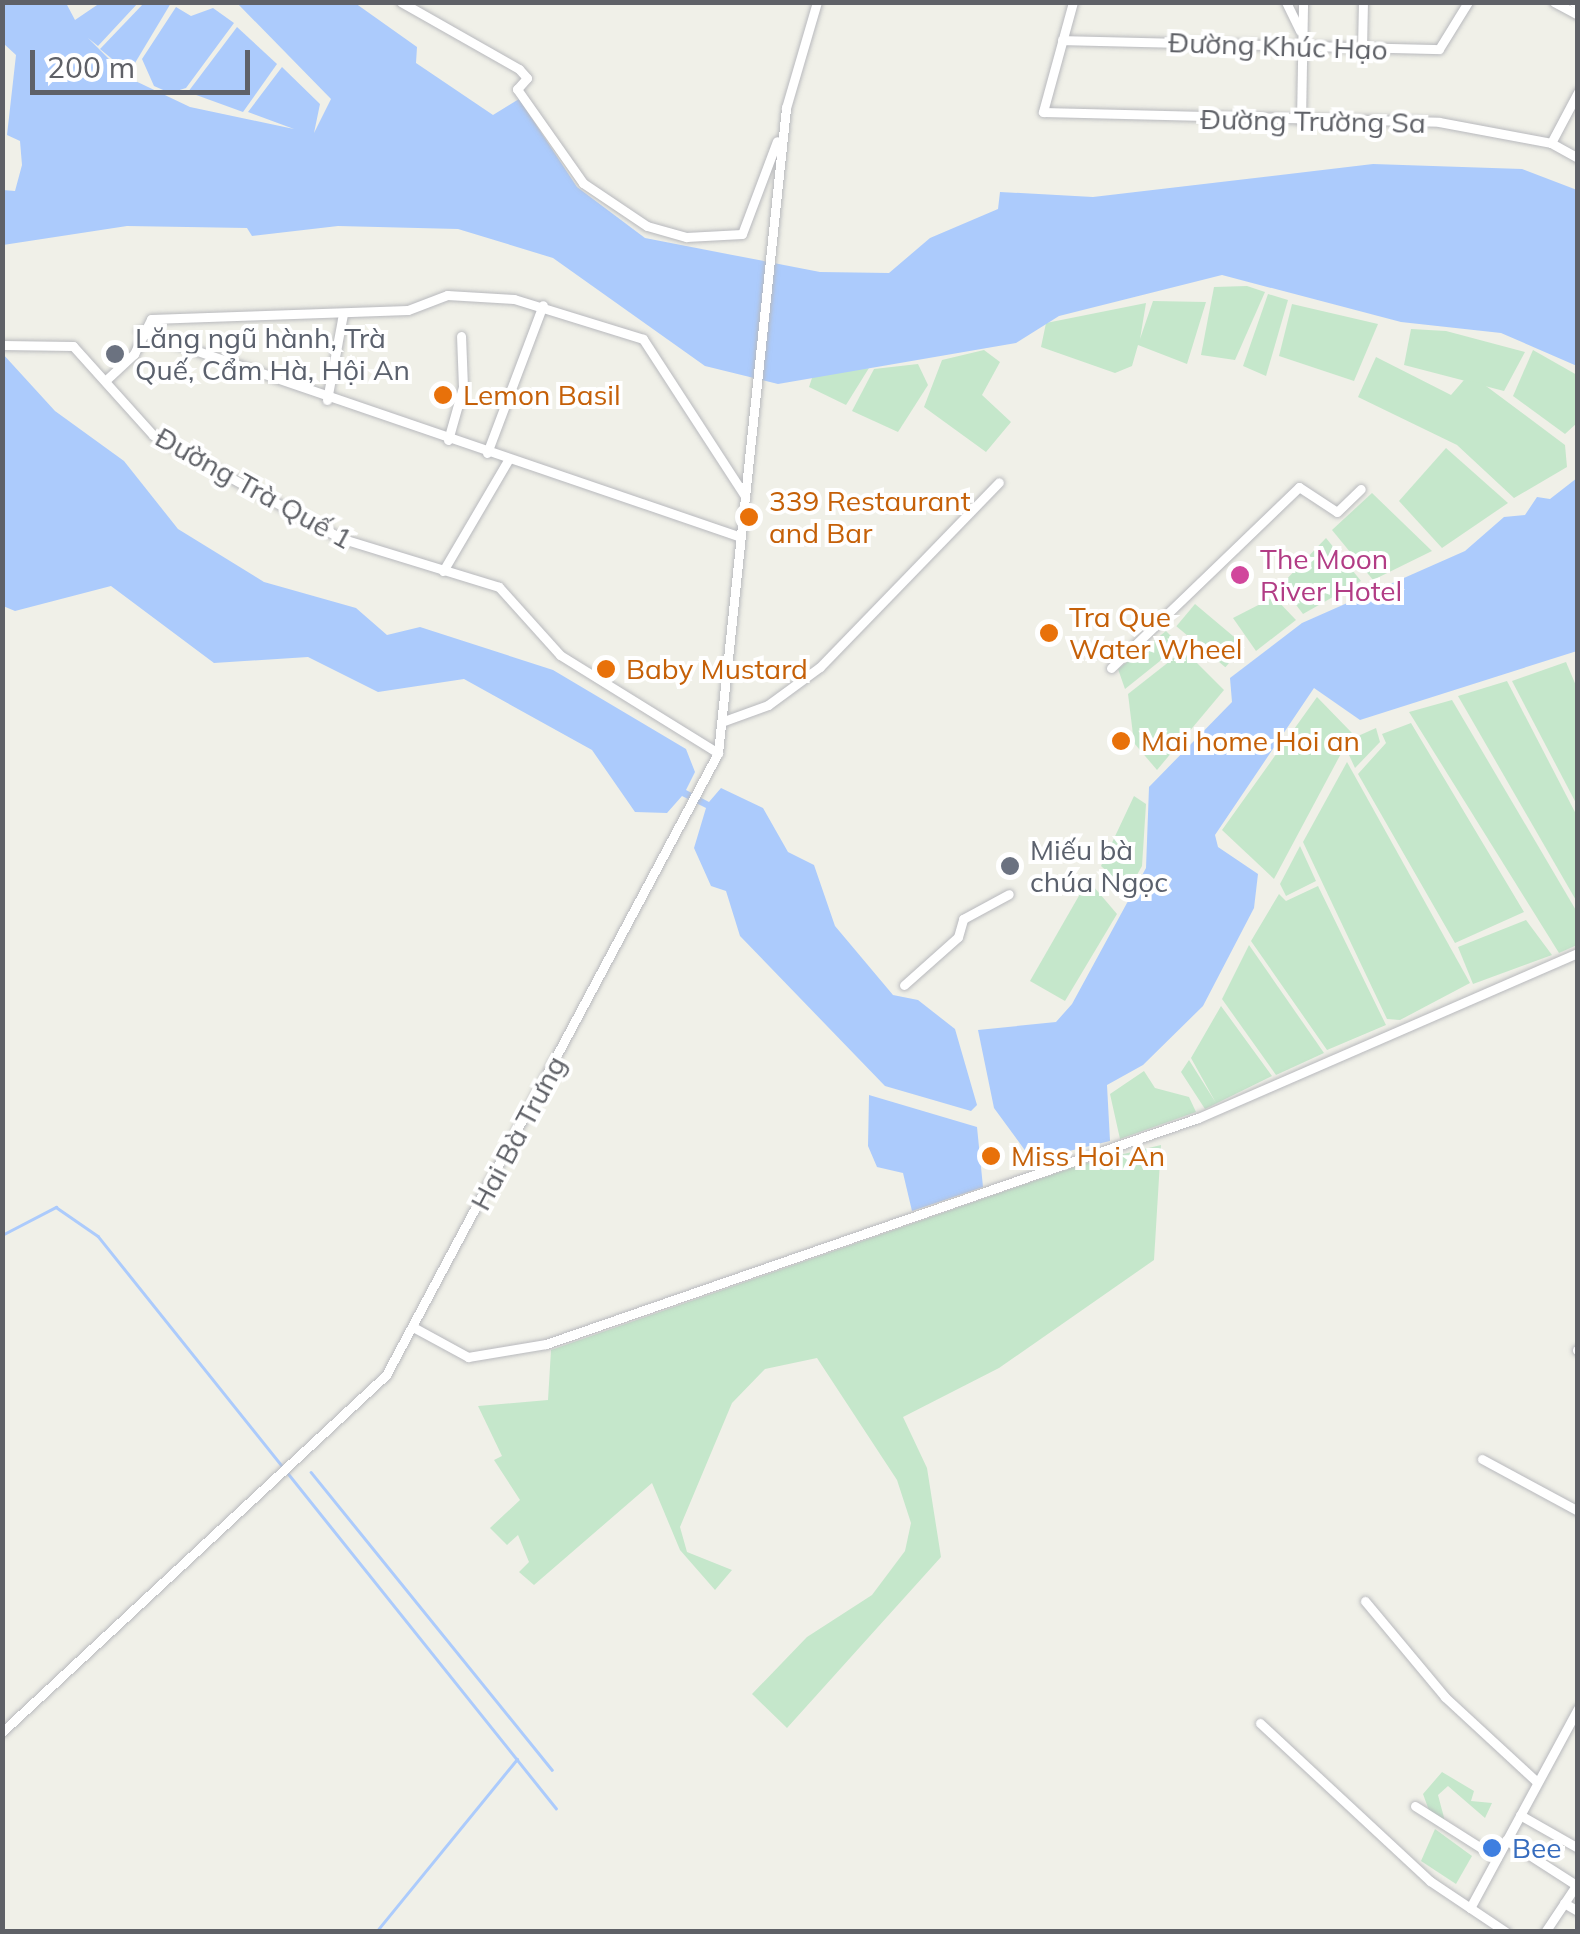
<!DOCTYPE html>
<html>
<head>
<meta charset="utf-8">
<style>
	body { margin:0 }
	#map { position:relative; width:1580px; height:1934px; overflow:hidden; background:#f0f0e8; font-family:Mulish,sans-serif }
	div>[style] { position:absolute }
	[style*='--x'] { left:calc(var(--x)*1px); top:calc(var(--y)*1px); width:calc(var(--w)*1px); rotate:calc(var(--a)*1deg) }
	.green>* { inset:0; background:#c5e7cb; transform-origin:0 0 }
	.water>* { inset:0; background:#accbfc }
	.stream>* { height:2.5px; margin:-1.25px; padding:0 1.25px; transform-origin:1.25px; border-radius:1.25px; background:#accbfc }
	.roads { filter:drop-shadow(0 0 2px #b8b9bd) drop-shadow(0 0 2px #b8b9bd) }
	.minor>* { height:9px; margin:-4.5px; padding:0 4.5px; transform-origin:4.5px; border-radius:4.5px; background:#fff }
	.dots>* { width:28px; height:28px; translate:-50% -50%; box-sizing:border-box; border:5px solid #fff; border-radius:50% }
	span { translate:-50% -50%; white-space:nowrap; text-align:center; line-height:1.15; -webkit-text-stroke:8px #fff; paint-order:stroke }
	.street-label { font-size:28px; color:#5f6167 }
	.worship-label { font-size:28px; color:#5b616d }
	.left { translate:0 -50%; text-align:left }
	.food-label { font-size:28px; color:#c56008 }
	.hotel-label { font-size:28px; color:#b23c85 }
	.shop-label { font-size:28px; color:#366cbe }
	.frame { position:absolute; inset:0; border:5px solid #5f6167; pointer-events:none }
	.scale { position:absolute; left:30px; top:50px; width:220px; height:45px; box-sizing:border-box; border:5px solid #5f6167; border-top:0; padding-left:12px; font-size:30px; line-height:35px; white-space:nowrap; color:#5f6167; -webkit-text-stroke:8px #fff; paint-order:stroke }
</style>
</head>
<body>
<div id="map">
	<div class="green">
		<i style="clip-path:polygon(1247px 286px,1265px 292px,1235px 360px,1201px 355px,1214px 287px)"></i>
		<i style="clip-path:polygon(1268px 294px,1288px 300px,1266px 376px,1243px 366px)"></i>
		<i style="clip-path:polygon(1153px 301px,1206px 302px,1187px 364px,1138px 345px,1132px 366px,1115px 373px,1041px 347px,1046px 323px,1146px 303px,1140px 339px)"></i>
		<i style="clip-path:polygon(1292px 304px,1378px 324px,1354px 381px,1279px 356px)"></i>
		<i style="clip-path:polygon(1411px 329px,1446px 331px,1525px 352px,1504px 391px,1404px 365px)"></i>
		<i style="clip-path:polygon(984px 350px,1000px 362px,982px 395px,1011px 422px,986px 452px,924px 407px,942px 360px)"></i>
		<i style="clip-path:polygon(1533px 350px,1577px 375px,1577px 423px,1565px 434px,1513px 396px)"></i>
		<i style="clip-path:polygon(1376px 357px,1451px 395px,1464px 380px,1482px 383px,1565px 445px,1567px 467px,1514px 498px,1457px 445px,1358px 397px)"></i>
		<i style="clip-path:polygon(918px 364px,928px 385px,898px 432px,852px 411px,874px 369px)"></i>
		<i style="clip-path:polygon(869px 368px,846px 405px,809px 387px,813px 375px)"></i>
		<i style="clip-path:polygon(1446px 448px,1508px 503px,1442px 548px,1399px 501px)"></i>
		<i style="clip-path:polygon(1372px 493px,1432px 551px,1373px 580px,1332px 530px)"></i>
		<i style="clip-path:polygon(1326px 538px,1361px 581px,1303px 614px,1281px 585px)"></i>
		<i style="clip-path:polygon(1274px 597px,1296px 620px,1256px 651px,1233px 618px)"></i>
		<i style="left:1195px;top:604px;width:64px;height:29px;rotate:40deg"></i>
		<i style="clip-path:polygon(1166px 631px,1180px 645px,1125px 689px,1118px 669px)"></i>
		<i style="clip-path:polygon(1184px 650px,1224px 690px,1157px 770px,1134px 743px,1128px 694px)"></i>
		<i style="clip-path:polygon(1566px 662px,1577px 688px,1577px 805px,1512px 681px)"></i>
		<i style="clip-path:polygon(1507px 681px,1577px 816px,1577px 902px,1458px 696px)"></i>
		<i style="clip-path:polygon(1317px 697px,1352px 733px,1274px 879px,1222px 830px)"></i>
		<i style="clip-path:polygon(1452px 700px,1577px 912px,1577px 945px,1559px 953px,1409px 712px)"></i>
		<i style="clip-path:polygon(1411px 723px,1524px 912px,1455px 943px,1358px 774px,1386px 743px,1382px 734px)"></i>
		<i style="clip-path:polygon(1376px 728px,1380px 742px,1355px 768px,1349px 755px,1358px 736px)"></i>
		<i style="clip-path:polygon(1347px 762px,1470px 983px,1400px 1020px,1387px 1019px,1303px 842px)"></i>
		<i style="clip-path:polygon(1134px 796px,1146px 804px,1142px 866px,1128px 891px,1101px 866px)"></i>
		<i style="clip-path:polygon(1300px 846px,1316px 881px,1286px 896px,1280px 884px)"></i>
		<i style="clip-path:polygon(1088px 880px,1117px 914px,1065px 1001px,1030px 981px)"></i>
		<i style="clip-path:polygon(1318px 886px,1386px 1025px,1327px 1050px,1251px 941px,1279px 894px,1286px 901px)"></i>
		<i style="clip-path:polygon(1526px 920px,1552px 955px,1473px 984px,1458px 947px)"></i>
		<i style="clip-path:polygon(1249px 945px,1324px 1053px,1276px 1075px,1222px 999px)"></i>
		<i style="clip-path:polygon(1221px 1006px,1272px 1076px,1205px 1109px,1181px 1072px,1189px 1060px,1216px 1103px,1191px 1058px)"></i>
		<i style="clip-path:polygon(1144px 1071px,1155px 1088px,1189px 1097px,1196px 1112px,1120px 1139px,1110px 1094px)"></i>
		<i style="clip-path:polygon(1161px 1145px,1154px 1260px,999px 1368px,903px 1417px,927px 1468px,941px 1557px,787px 1728px,752px 1694px,807px 1637px,872px 1595px,905px 1551px,911px 1523px,897px 1480px,817px 1358px,765px 1369px,732px 1403px,680px 1527px,687px 1552px,732px 1570px,715px 1590px,680px 1550px,652px 1483px,534px 1585px,519px 1572px,529px 1562px,518px 1535px,507px 1545px,490px 1528px,520px 1500px,494px 1460px,502px 1456px,478px 1406px,548px 1400px,551px 1350px,1086px 1163px)"></i>
		<i style="clip-path:polygon(1442px 1772px,1474px 1791px,1471px 1801px,1492px 1803px,1485px 1818px,1448px 1786px,1438px 1795px,1447px 1829px,1430px 1813px,1423px 1794px)"></i>
		<i style="clip-path:polygon(1435px 1829px,1472px 1856px,1456px 1884px,1421px 1861px)"></i>
	</div>
	<div class="water">
		<i style="clip-path:polygon(3px 3px,66px 3px,75px 20px,100px 3px,138px 3px,98px 46px,88px 38px,127px 77px,190px 107px,294px 129px,248px 112px,282px 67px,320px 104px,314px 133px,331px 99px,237px 3px,355px 3px,417px 47px,416px 63px,493px 115px,519px 99px,577px 187px,645px 238px,820px 272px,889px 273px,930px 238px,998px 209px,1000px 192px,1093px 197px,1373px 164px,1522px 169px,1577px 190px,1577px 366px,1501px 333px,1401px 322px,1222px 275px,1059px 316px,1016px 343px,778px 384px,705px 366px,553px 258px,458px 229px,338px 226px,252px 236px,247px 228px,127px 226px,3px 245px,3px 190px,15px 191px,22px 165px,20px 141px,7px 135px,16px 55px,3px 43px)"></i>
		<i style="clip-path:polygon(144px 3px,171px 3px,129px 73px,100px 49px)"></i>
		<i style="clip-path:polygon(176px 7px,191px 16px,213px 8px,234px 23px,186px 88px,170px 93px,154px 86px,142px 59px)"></i>
		<i style="clip-path:polygon(237px 27px,277px 64px,243px 112px,188px 92px)"></i>
		<i style="clip-path:polygon(2px 353px,55px 411px,124px 461px,178px 529px,264px 582px,356px 608px,387px 635px,420px 627px,553px 670px,686px 749px,695px 772px,686px 790px,709px 802px,721px 788px,763px 808px,788px 852px,814px 865px,835px 926px,893px 995px,918px 1000px,955px 1029px,977px 1105px,971px 1111px,885px 1086px,740px 936px,726px 891px,711px 886px,694px 848px,706px 808px,682px 796px,667px 813px,635px 812px,592px 750px,464px 679px,378px 692px,308px 657px,214px 663px,111px 586px,15px 611px,3px 606px)"></i>
		<i style="clip-path:polygon(1577px 478px,1577px 651px,1360px 720px,1314px 688px,1215px 835px,1218px 847px,1258px 874px,1254px 908px,1203px 1006px,1143px 1065px,1107px 1085px,1110px 1141px,1032px 1160px,994px 1108px,978px 1030px,1056px 1022px,1072px 1004px,1146px 868px,1149px 787px,1232px 702px,1230px 678px,1302px 623px,1465px 551px,1504px 517px,1525px 515px,1537px 497px,1550px 499px)"></i>
		<i style="clip-path:polygon(869px 1095px,977px 1127px,983px 1187px,912px 1211px,903px 1173px,877px 1167px,868px 1146px)"></i>
	</div>
	<div class="stream">
		<i style="--x:2;--y:1235;--w:61;--a:-27.4"></i>
		<i style="--x:56;--y:1207;--w:51;--a:34.6"></i>
		<i style="--x:98;--y:1236;--w:733;--a:51.32"></i>
		<i style="--x:311;--y:1472;--w:383;--a:51"></i>
		<i style="--x:376;--y:1932;--w:223;--a:-50.8"></i>
	</div>
	<div class="roads">
		<div class="minor">
			<i style="--x:401;--y:2;--w:136;--a:29.6"></i>
			<i style="--x:519;--y:69;--w:12;--a:48"></i>
			<i style="--x:527;--y:78;--w:15;--a:132"></i>
			<i style="--x:517;--y:89;--w:115;--a:54.9"></i>
			<i style="--x:583;--y:183;--w:77;--a:33.9"></i>
			<i style="--x:647;--y:226;--w:41;--a:15.8"></i>
			<i style="--x:686;--y:237;--w:56;--a:-3.1"></i>
			<i style="--x:742;--y:234;--w:99;--a:-69.4"></i>
			<i style="--x:1073;--y:2;--w:114;--a:105.3"></i>
			<i style="--x:1043;--y:112;--w:396;--a:1.4"></i>
			<i style="--x:1439;--y:122;--w:114;--a:10.6"></i>
			<i style="--x:1551;--y:143;--w:31;--a:29"></i>
			<i style="--x:1286;--y:2;--w:32;--a:64"></i>
			<i style="--x:1554;--y:2;--w:27;--a:28"></i>
			<i style="--x:1573;--y:2;--w:6;--a:31"></i>
			<i style="--x:1062;--y:40;--w:377;--a:1.4"></i>
			<i style="--x:1439;--y:49;--w:55;--a:-58.3"></i>
			<i style="--x:1362;--y:49;--w:47;--a:-88.8"></i>
			<i style="--x:1301;--y:121;--w:119;--a:-89"></i>
			<i style="--x:1551;--y:143;--w:58;--a:-62.1"></i>
			<i style="--x:139;--y:331;--w:633;--a:18.89"></i>
			<i style="--x:2;--y:345;--w:71;--a:0.8"></i>
			<i style="--x:73;--y:346;--w:120;--a:48"></i>
			<i style="--x:153;--y:435;--w:213;--a:28.8"></i>
			<i style="--x:340;--y:538;--w:166;--a:17.1"></i>
			<i style="--x:499;--y:587;--w:91;--a:48.1"></i>
			<i style="--x:560;--y:655;--w:186;--a:31.8"></i>
			<i style="--x:105;--y:381;--w:40;--a:-43"></i>
			<i style="--x:134;--y:354;--w:39;--a:-64"></i>
			<i style="--x:151;--y:319;--w:257;--a:-2"></i>
			<i style="--x:408;--y:310;--w:42;--a:-21"></i>
			<i style="--x:447;--y:295;--w:67;--a:3.4"></i>
			<i style="--x:514;--y:299;--w:135;--a:17.2"></i>
			<i style="--x:643;--y:339;--w:187;--a:57"></i>
			<i style="--x:327;--y:400;--w:87;--a:-79.5"></i>
			<i style="--x:448;--y:440;--w:55;--a:-74.2"></i>
			<i style="--x:463;--y:387;--w:51;--a:-92.2"></i>
			<i style="--x:487;--y:453;--w:158;--a:-69.3"></i>
			<i style="--x:443;--y:571;--w:129;--a:-59.6"></i>
			<i style="--x:1111;--y:668;--w:261;--a:-43.9"></i>
			<i style="--x:1299;--y:487;--w:45;--a:33.3"></i>
			<i style="--x:1337;--y:512;--w:33;--a:-44"></i>
			<i style="--x:724;--y:721;--w:47;--a:-20"></i>
			<i style="--x:768;--y:705;--w:64;--a:-36.2"></i>
			<i style="--x:820;--y:667;--w:257;--a:-45.9"></i>
			<i style="--x:904;--y:985;--w:72;--a:-41.6"></i>
			<i style="--x:958;--y:937;--w:19;--a:-74"></i>
			<i style="--x:963;--y:919;--w:52;--a:-28.5"></i>
			<i style="--x:413;--y:1327;--w:63;--a:28.6"></i>
			<i style="--x:468;--y:1357;--w:79;--a:-9.5"></i>
			<i style="--x:546;--y:1344;--w:690;--a:-19.12"></i>
			<i style="--x:1198;--y:1118;--w:414;--a:-23.5"></i>
			<i style="--x:1577;--y:1350;--w:1;--a:0"></i>
			<i style="--x:1482;--y:1459;--w:109;--a:28.4"></i>
			<i style="--x:1365;--y:1601;--w:125;--a:50.2"></i>
			<i style="--x:1445;--y:1697;--w:125;--a:42.7"></i>
			<i style="--x:1260;--y:1723;--w:232;--a:42.9"></i>
			<i style="--x:1430;--y:1881;--w:92;--a:33.9"></i>
			<i style="--x:2;--y:1732;--w:524;--a:-42.91"></i>
			<i style="--x:386;--y:1375;--w:705;--a:-61.91"></i>
			<i style="--x:718;--y:753;--w:649;--a:-83.98"></i>
			<i style="--x:786;--y:108;--w:110;--a:-73.7"></i>
			<i style="--x:1415;--y:1806;--w:97;--a:32.4"></i>
			<i style="--x:1520;--y:1815;--w:67;--a:29.6"></i>
			<i style="--x:1506;--y:1840;--w:83;--a:32.7"></i>
			<i style="--x:1564;--y:1903;--w:16;--a:30"></i>
			<i style="--x:1470;--y:1908;--w:227;--a:-61.6"></i>
			<i style="--x:1545;--y:1932;--w:58;--a:-56.3"></i>
		</div>
	</div>
	<div class="dots">
		<i style="left:115px;top:354px;background:#6b7280"></i>
		<i style="left:443px;top:395px;background:#e8710a"></i>
		<i style="left:749px;top:517px;background:#e8710a"></i>
		<i style="left:1240px;top:575px;background:#d1479c"></i>
		<i style="left:1049px;top:633px;background:#e8710a"></i>
		<i style="left:606px;top:669px;background:#e8710a"></i>
		<i style="left:1121px;top:741px;background:#e8710a"></i>
		<i style="left:1010px;top:866px;background:#6b7280"></i>
		<i style="left:991px;top:1156px;background:#e8710a"></i>
		<i style="left:1492px;top:1848px;background:#3f7fe0"></i>
	</div>
	<div class="street-label">
		<span style="left:1278px;top:46px;rotate:2deg">Đường Khúc Hạo</span>
		<span style="left:1313px;top:121px;rotate:1deg">Đường Trường Sa</span>
		<span style="left:254px;top:488px;rotate:29deg">Đường Trà Quế 1</span>
		<span style="left:518px;top:1133px;rotate:-62deg">Hai Bà Trưng</span>
	</div>
	<div class="worship-label">
		<span class="left" style="left:135px;top:354px">Lăng ngũ hành, Trà<br>Quế, Cẩm Hà, Hội An</span>
		<span class="left" style="left:1030px;top:866px">Miếu bà<br>chúa Ngọc</span>
	</div>
	<div class="food-label">
		<span class="left" style="left:463px;top:395px">Lemon Basil</span>
		<span class="left" style="left:769px;top:517px">339 Restaurant<br>and Bar</span>
		<span class="left" style="left:1069px;top:633px">Tra Que<br>Water Wheel</span>
		<span class="left" style="left:626px;top:669px">Baby Mustard</span>
		<span class="left" style="left:1141px;top:741px">Mai home Hoi an</span>
		<span class="left" style="left:1011px;top:1156px">Miss Hoi An</span>
	</div>
	<div class="hotel-label">
		<span class="left" style="left:1260px;top:575px">The Moon<br>River Hotel</span>
	</div>
	<div class="shop-label">
		<span class="left" style="left:1512px;top:1848px">Bee</span>
	</div>
	<div class="frame"></div>
	<div class="scale">200 m</div>
</div>
</body>
</html>
